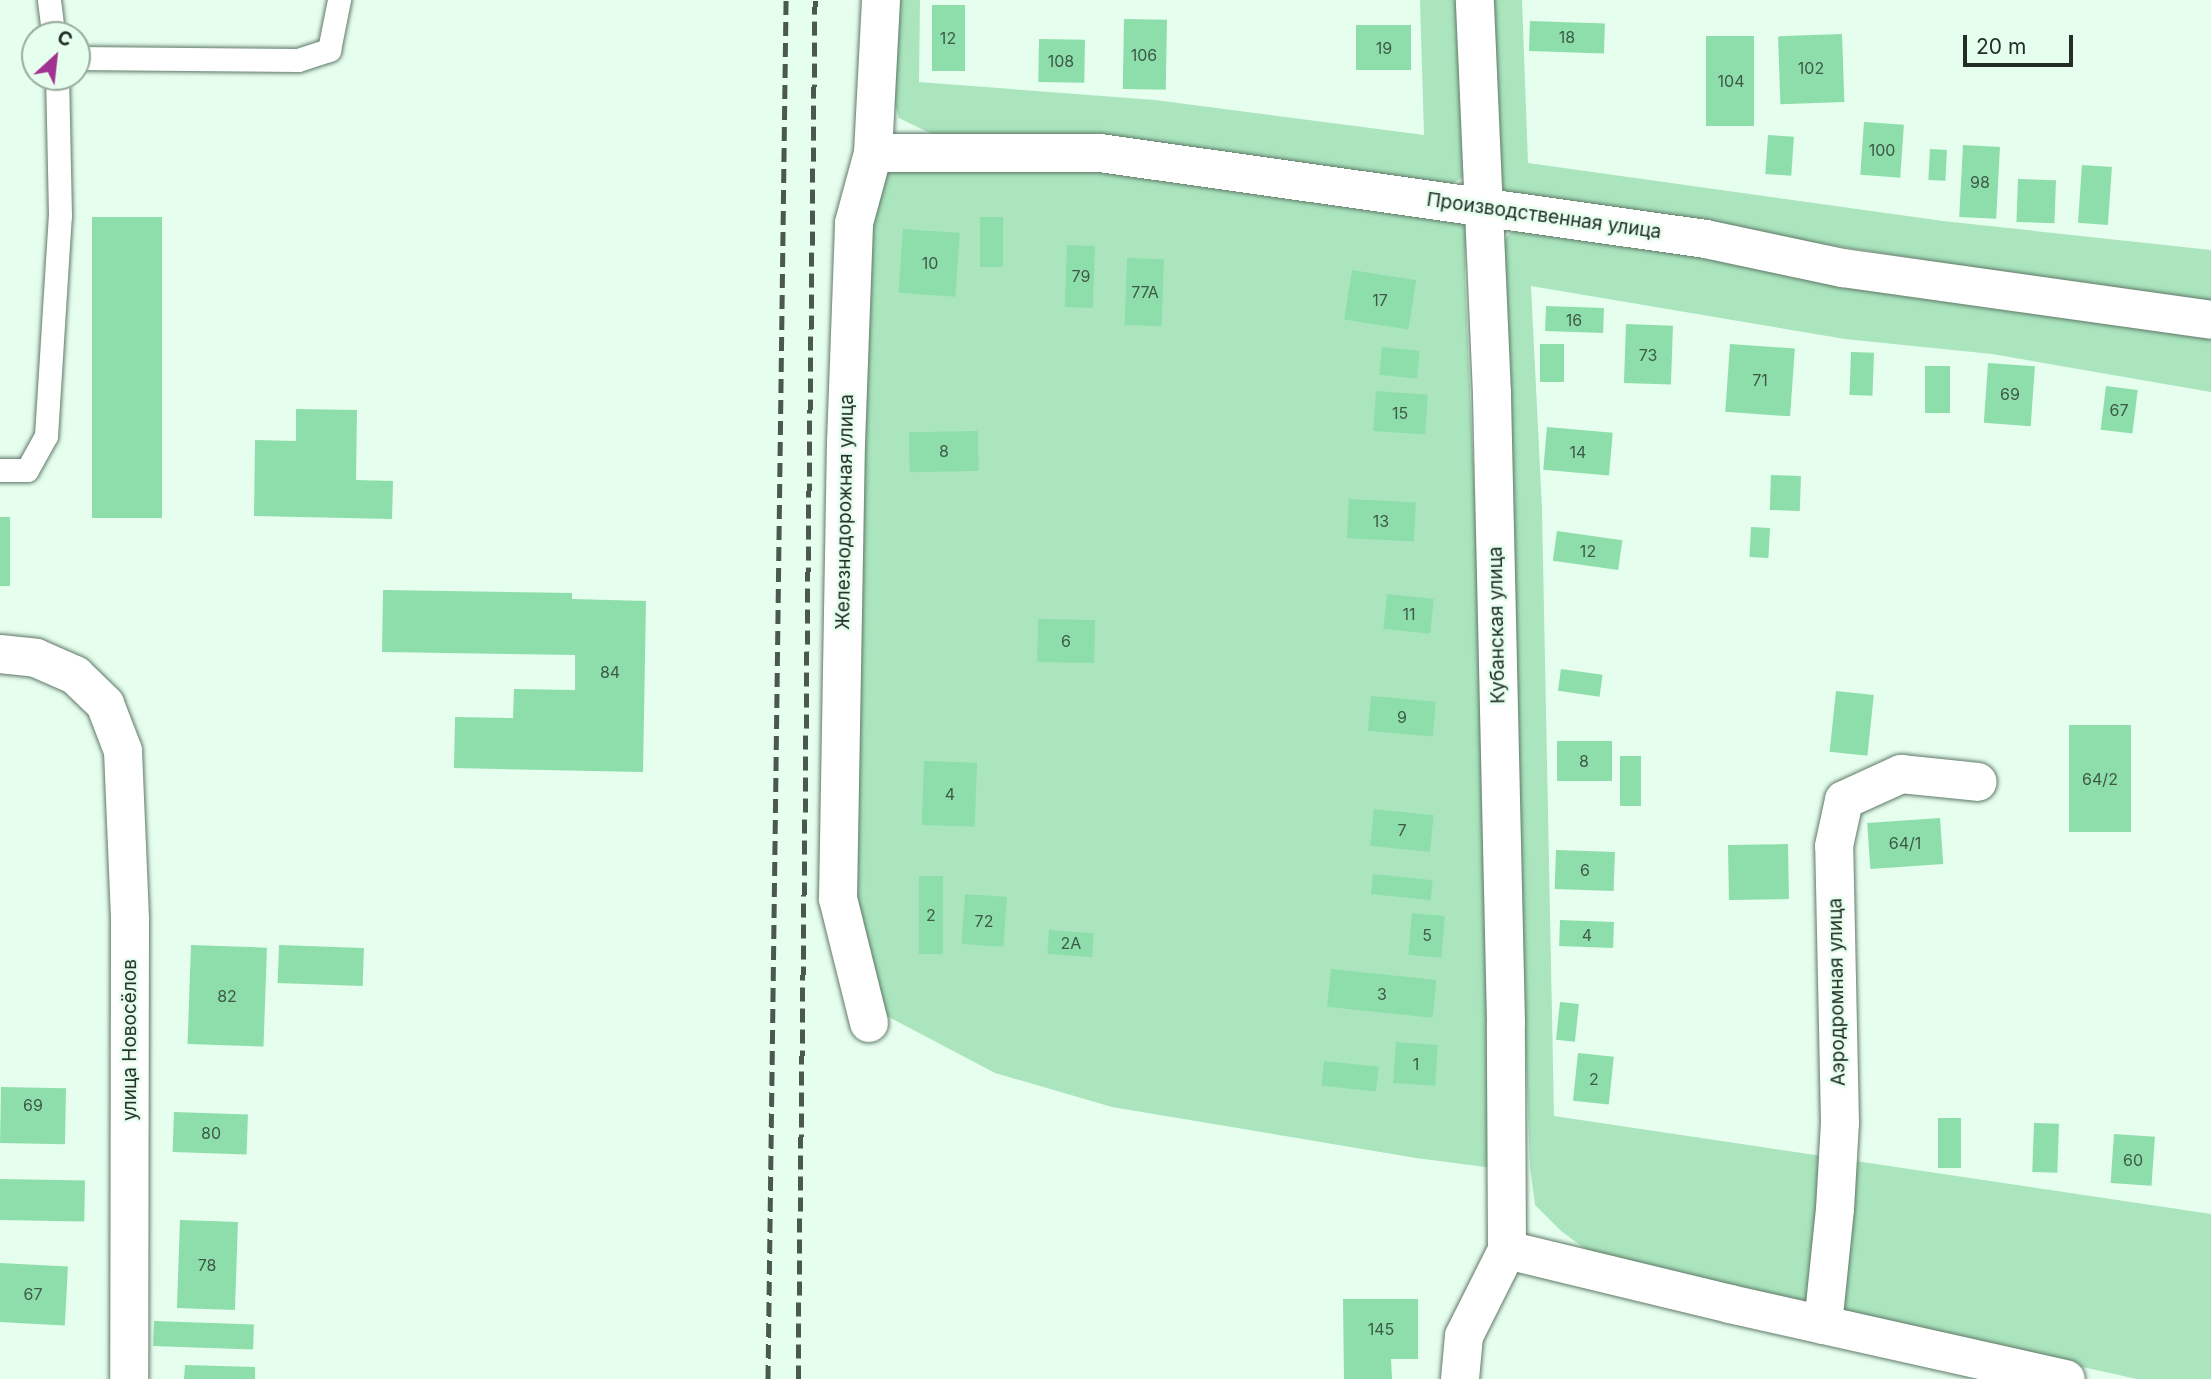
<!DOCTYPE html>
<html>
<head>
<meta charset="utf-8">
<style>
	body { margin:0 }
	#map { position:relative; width:2211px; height:1379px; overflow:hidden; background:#e6feee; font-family:Inter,sans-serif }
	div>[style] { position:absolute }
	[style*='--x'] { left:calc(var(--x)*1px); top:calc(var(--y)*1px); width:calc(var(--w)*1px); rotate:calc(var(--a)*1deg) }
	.green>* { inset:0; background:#aae5be }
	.building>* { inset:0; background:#8edeab; transform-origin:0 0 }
	.roads { filter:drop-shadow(0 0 2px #5f7967) drop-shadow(0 0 2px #5f7967) }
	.service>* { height:23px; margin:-11.5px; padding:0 11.5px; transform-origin:11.5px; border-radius:11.5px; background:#fff }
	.minor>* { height:38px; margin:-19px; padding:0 19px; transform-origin:19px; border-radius:19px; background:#fff }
	.rail>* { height:5px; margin-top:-2.5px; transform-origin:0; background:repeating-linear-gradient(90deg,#4a584e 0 14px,transparent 0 21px) }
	span { translate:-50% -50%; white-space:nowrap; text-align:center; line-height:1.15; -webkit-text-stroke:5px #e6feee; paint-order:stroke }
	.number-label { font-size:16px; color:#3d5a47 }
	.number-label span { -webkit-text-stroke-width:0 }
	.street-label { font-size:19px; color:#222e26 }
	.north { position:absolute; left:21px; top:21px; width:70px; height:70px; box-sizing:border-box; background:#e6feee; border:2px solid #98ab9e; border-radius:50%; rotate:27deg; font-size:19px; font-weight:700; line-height:28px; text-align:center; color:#222e26 }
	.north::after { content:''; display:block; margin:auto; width:24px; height:32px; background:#a2328f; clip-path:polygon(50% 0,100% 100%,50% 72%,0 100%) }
	.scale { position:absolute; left:1963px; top:35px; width:110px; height:32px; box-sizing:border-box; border:4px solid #222e26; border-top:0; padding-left:9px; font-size:21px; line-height:24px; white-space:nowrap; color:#222e26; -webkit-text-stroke:5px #e6feee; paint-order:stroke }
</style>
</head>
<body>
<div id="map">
	<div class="green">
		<i style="clip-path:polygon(891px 0,920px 0,919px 82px,1155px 100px,1424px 135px,1420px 0,1456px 0,1464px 177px,1445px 187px,940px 138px,899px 118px,889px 85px)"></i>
		<i style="clip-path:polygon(1493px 0,1522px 0,1528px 163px,1943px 221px,2211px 250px,2211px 304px,1506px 195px,1496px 179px)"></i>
		<i style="clip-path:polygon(1096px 167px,1466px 215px,1465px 275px,1482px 670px,1493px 1168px,1416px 1158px,1112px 1107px,995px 1073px,885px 1015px,855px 921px,862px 225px,881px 172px)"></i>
		<i style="clip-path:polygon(1518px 224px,2211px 338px,2211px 392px,1992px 354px,1845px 339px,1531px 286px,1542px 509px,1554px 1116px,2211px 1214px,2211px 1379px,2137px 1379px,1603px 1262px,1561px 1231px,1535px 1205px,1530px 1167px,1496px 249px)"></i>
	</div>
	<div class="building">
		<i style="left:932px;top:5px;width:33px;height:66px"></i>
		<i style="left:1124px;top:19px;width:43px;height:70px;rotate:1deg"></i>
		<i style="left:1530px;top:21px;width:75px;height:30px;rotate:2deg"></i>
		<i style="left:1411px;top:25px;width:45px;height:55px;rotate:90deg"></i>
		<i style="left:1842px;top:34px;width:68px;height:64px;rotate:88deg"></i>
		<i style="left:1706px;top:36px;width:48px;height:90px"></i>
		<i style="left:1039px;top:39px;width:46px;height:43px;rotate:1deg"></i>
		<i style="left:1864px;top:122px;width:40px;height:53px;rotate:4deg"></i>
		<i style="left:1768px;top:135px;width:26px;height:39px;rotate:4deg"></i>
		<i style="left:1963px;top:145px;width:37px;height:72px;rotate:3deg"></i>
		<i style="left:1930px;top:149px;width:17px;height:31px;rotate:3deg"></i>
		<i style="left:2082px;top:165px;width:30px;height:58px;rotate:4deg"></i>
		<i style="left:2018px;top:179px;width:38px;height:43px;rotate:2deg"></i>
		<i style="left:92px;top:217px;width:70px;height:301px"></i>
		<i style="left:980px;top:217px;width:23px;height:50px"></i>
		<i style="left:903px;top:229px;width:57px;height:64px;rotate:4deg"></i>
		<i style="left:1067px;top:245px;width:28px;height:62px;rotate:2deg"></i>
		<i style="left:1127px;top:258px;width:37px;height:67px;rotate:2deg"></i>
		<i style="left:1352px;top:270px;width:65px;height:50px;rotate:9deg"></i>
		<i style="left:1546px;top:306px;width:58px;height:25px;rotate:2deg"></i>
		<i style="left:1626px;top:324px;width:47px;height:59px;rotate:2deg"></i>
		<i style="left:1564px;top:344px;width:38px;height:24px;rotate:90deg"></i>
		<i style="left:1730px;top:344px;width:65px;height:68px;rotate:4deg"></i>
		<i style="left:1382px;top:347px;width:38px;height:28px;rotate:6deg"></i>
		<i style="left:1851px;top:352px;width:23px;height:43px;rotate:2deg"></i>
		<i style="left:1988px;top:363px;width:47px;height:60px;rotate:4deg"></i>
		<i style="left:1925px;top:366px;width:25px;height:47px"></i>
		<i style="left:2106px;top:386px;width:32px;height:44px;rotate:7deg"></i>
		<i style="left:1376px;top:391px;width:52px;height:40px;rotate:4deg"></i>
		<i style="clip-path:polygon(296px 409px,357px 410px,356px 480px,393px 481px,392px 519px,254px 516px,255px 440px,296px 441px)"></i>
		<i style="left:1547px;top:427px;width:66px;height:43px;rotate:5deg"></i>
		<i style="left:978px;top:431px;width:40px;height:69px;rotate:89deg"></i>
		<i style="left:1771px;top:475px;width:30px;height:35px;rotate:2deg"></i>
		<i style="left:1349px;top:499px;width:67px;height:39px;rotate:3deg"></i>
		<i style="left:0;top:517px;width:10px;height:69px"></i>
		<i style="left:1751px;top:527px;width:19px;height:30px;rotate:3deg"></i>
		<i style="left:1557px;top:531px;width:66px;height:30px;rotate:8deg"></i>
		<i style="clip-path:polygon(383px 590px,572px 593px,572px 599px,646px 601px,643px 772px,454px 768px,455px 717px,513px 718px,514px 689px,575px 690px,575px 655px,382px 652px)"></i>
		<i style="left:1387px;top:594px;width:47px;height:35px;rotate:6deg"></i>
		<i style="left:1038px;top:619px;width:57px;height:43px;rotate:1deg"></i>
		<i style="left:1561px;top:669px;width:42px;height:22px;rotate:8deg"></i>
		<i style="left:1836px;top:691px;width:38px;height:61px;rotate:6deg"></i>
		<i style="left:1371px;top:696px;width:65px;height:35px;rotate:5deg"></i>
		<i style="left:2069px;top:725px;width:62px;height:107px"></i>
		<i style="left:1557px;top:741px;width:55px;height:40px"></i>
		<i style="left:1620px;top:756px;width:21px;height:50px"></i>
		<i style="left:924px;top:761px;width:53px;height:64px;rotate:2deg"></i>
		<i style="left:1374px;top:809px;width:60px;height:37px;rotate:6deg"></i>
		<i style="left:1940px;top:818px;width:46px;height:73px;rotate:86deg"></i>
		<i style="left:1788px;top:844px;width:55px;height:60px;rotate:89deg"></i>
		<i style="left:1556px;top:850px;width:59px;height:39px;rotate:2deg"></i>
		<i style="left:1373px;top:874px;width:60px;height:20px;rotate:6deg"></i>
		<i style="left:919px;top:876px;width:24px;height:78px"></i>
		<i style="left:965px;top:894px;width:42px;height:50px;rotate:4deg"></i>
		<i style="left:1412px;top:913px;width:33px;height:42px;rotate:5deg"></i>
		<i style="left:1614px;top:922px;width:26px;height:54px;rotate:92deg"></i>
		<i style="left:1049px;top:930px;width:45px;height:24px;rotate:4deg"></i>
		<i style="left:191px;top:945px;width:76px;height:99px;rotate:2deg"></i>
		<i style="left:279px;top:945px;width:85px;height:38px;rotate:2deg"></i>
		<i style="left:1331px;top:969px;width:106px;height:38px;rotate:6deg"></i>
		<i style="left:1560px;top:1002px;width:19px;height:38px;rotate:6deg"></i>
		<i style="left:1396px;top:1042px;width:42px;height:41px;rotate:4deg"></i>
		<i style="left:1578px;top:1053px;width:36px;height:48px;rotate:6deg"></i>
		<i style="left:1324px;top:1061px;width:55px;height:25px;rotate:6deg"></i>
		<i style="left:1px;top:1087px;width:65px;height:56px;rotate:1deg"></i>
		<i style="left:174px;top:1112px;width:74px;height:40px;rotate:2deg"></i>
		<i style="left:1938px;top:1118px;width:23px;height:50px"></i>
		<i style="left:2034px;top:1123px;width:25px;height:49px;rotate:2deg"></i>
		<i style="left:2114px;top:1134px;width:41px;height:49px;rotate:4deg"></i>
		<i style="left:0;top:1179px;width:85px;height:41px;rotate:1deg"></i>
		<i style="left:180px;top:1220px;width:58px;height:88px;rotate:2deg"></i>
		<i style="left:0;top:1263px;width:68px;height:59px;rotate:3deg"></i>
		<i style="clip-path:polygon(1343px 1299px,1418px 1299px,1418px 1359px,1391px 1359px,1392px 1379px,1344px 1379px)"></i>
		<i style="left:154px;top:1321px;width:100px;height:25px;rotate:2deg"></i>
		<i style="clip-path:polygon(185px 1365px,255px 1367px,255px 1379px,184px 1379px)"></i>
	</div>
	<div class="roads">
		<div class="service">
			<i style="--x:49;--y:0;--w:35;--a:83"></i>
			<i style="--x:77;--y:58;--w:221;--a:0.5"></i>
			<i style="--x:298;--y:60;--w:33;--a:-18"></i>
			<i style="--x:329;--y:50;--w:51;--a:-78.7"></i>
			<i style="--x:0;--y:470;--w:27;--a:0"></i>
			<i style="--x:27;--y:470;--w:39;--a:-61"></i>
			<i style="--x:46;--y:436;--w:220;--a:-86.4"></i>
			<i style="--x:60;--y:216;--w:139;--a:-91.2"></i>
		</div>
		<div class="minor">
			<i style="--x:873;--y:153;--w:227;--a:0"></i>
			<i style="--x:1100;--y:153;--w:612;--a:8.08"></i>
			<i style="--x:1706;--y:239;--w:140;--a:12"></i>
			<i style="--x:1843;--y:268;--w:372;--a:8"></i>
			<i style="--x:0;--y:654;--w:36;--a:6"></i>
			<i style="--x:36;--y:658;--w:43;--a:23.6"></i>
			<i style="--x:75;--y:675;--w:42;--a:44"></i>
			<i style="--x:105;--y:704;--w:50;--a:69"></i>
			<i style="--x:123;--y:751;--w:170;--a:87.6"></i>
			<i style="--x:130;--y:921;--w:458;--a:90.1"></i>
			<i style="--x:869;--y:1023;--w:128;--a:-104"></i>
			<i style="--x:838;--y:899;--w:456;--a:-89"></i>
			<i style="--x:846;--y:443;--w:220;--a:-87.9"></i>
			<i style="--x:854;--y:223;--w:73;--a:-74.8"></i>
			<i style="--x:873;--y:153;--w:153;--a:-87"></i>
			<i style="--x:1507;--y:1250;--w:229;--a:13.6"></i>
			<i style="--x:1730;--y:1304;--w:344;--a:12.6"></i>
			<i style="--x:1823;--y:1325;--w:117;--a:-84.1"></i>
			<i style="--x:1835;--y:1209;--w:86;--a:-86.7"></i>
			<i style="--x:1840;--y:1123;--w:277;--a:-91.2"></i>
			<i style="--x:1834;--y:846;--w:47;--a:-77.7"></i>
			<i style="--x:1844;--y:800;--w:63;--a:-24.5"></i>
			<i style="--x:1901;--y:774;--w:77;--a:5.9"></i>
			<i style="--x:1460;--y:1379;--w:43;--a:-84.7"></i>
			<i style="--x:1464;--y:1336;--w:96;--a:-63.4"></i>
			<i style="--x:1507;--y:1250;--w:227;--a:-90.3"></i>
			<i style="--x:1506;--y:1023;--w:629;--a:-91.28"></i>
			<i style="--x:1492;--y:394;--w:394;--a:-92.5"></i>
		</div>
	</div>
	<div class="rail">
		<i style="--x:768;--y:1379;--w:1379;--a:-89.25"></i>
		<i style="--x:798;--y:1379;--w:1379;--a:-89.29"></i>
	</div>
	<div class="number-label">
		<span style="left:1567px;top:37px">18</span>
		<span style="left:948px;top:38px">12</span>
		<span style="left:1384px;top:48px">19</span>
		<span style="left:1144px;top:55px">106</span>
		<span style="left:1061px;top:61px">108</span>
		<span style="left:1811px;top:68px">102</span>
		<span style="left:1731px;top:81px">104</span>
		<span style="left:1882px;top:150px">100</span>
		<span style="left:1980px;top:182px">98</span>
		<span style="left:930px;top:263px">10</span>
		<span style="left:1081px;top:276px">79</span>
		<span style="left:1145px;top:292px">77А</span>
		<span style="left:1380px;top:300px">17</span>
		<span style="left:1574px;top:320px">16</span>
		<span style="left:1648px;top:355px">73</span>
		<span style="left:1760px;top:380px">71</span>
		<span style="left:2010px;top:394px">69</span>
		<span style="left:2119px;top:410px">67</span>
		<span style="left:1400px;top:413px">15</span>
		<span style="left:944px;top:451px">8</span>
		<span style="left:1578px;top:452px">14</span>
		<span style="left:1381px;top:521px">13</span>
		<span style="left:1588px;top:551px">12</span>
		<span style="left:1409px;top:614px">11</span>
		<span style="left:1066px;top:641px">6</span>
		<span style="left:610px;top:672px">84</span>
		<span style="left:1402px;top:717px">9</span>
		<span style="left:1584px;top:761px">8</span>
		<span style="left:2100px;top:779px">64/2</span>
		<span style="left:950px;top:794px">4</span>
		<span style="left:1402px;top:830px">7</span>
		<span style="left:1905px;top:843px">64/1</span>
		<span style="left:1585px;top:870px">6</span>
		<span style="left:931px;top:915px">2</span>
		<span style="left:984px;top:921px">72</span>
		<span style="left:1427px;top:935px">5</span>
		<span style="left:1587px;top:935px">4</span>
		<span style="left:1071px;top:943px">2А</span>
		<span style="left:1382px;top:994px">3</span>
		<span style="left:227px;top:996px">82</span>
		<span style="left:1416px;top:1064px">1</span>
		<span style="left:1594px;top:1079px">2</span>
		<span style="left:33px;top:1105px">69</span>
		<span style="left:211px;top:1133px">80</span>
		<span style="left:2133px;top:1160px">60</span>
		<span style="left:207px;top:1265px">78</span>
		<span style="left:33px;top:1294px">67</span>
		<span style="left:1381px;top:1329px">145</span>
	</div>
	<div class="street-label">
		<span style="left:1544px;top:216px;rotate:8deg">Производственная улица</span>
		<span style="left:845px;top:512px;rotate:-89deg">Железнодорожная улица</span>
		<span style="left:1497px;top:625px;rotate:-91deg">Кубанская улица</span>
		<span style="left:1837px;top:992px;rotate:-91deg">Аэродромная улица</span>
		<span style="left:130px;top:1040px;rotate:-90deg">улица Новосёлов</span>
	</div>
	<div class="north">С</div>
	<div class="scale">20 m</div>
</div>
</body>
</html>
